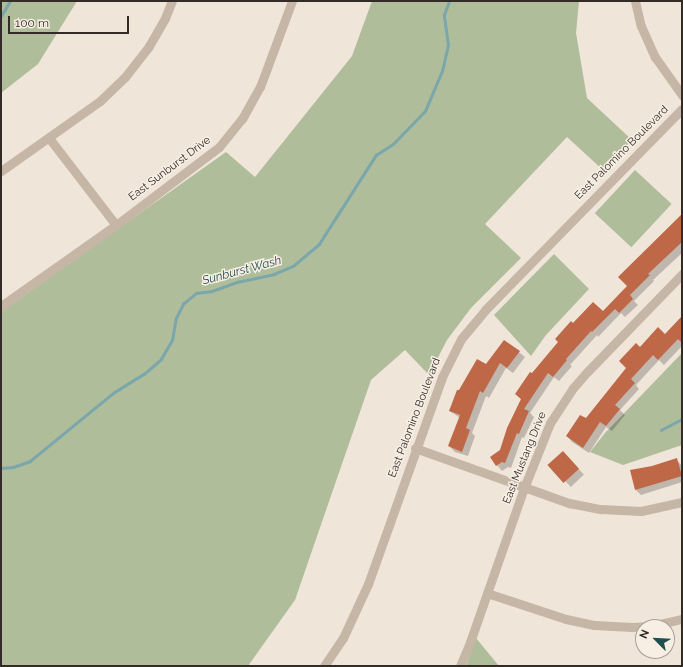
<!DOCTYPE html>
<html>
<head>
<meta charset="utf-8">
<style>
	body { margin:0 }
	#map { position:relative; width:683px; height:667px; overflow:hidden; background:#efe5d9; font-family:Raleway,sans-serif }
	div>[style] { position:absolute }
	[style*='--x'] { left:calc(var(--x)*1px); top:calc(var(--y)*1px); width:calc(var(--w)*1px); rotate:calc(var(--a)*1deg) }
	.green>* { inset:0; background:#b0bd9a; transform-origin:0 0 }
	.shadow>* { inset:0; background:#0003; transform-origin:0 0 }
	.stream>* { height:2.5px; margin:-1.25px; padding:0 1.25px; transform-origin:1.25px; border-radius:1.25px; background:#79a7ab }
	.building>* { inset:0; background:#bf6847; transform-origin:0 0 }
	.minor>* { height:9px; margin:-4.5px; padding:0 4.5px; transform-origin:4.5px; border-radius:4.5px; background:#c6b6a6 }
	span { translate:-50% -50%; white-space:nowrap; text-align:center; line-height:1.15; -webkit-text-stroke:3px #f8efe4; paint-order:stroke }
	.street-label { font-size:11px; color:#332b26 }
	.water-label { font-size:12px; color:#1e4d52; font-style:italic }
	.frame { position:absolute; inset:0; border:2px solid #332b26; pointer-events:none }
	.north { position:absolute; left:635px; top:619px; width:40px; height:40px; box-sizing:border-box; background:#f8efe4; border:1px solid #a9a198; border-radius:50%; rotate:294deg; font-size:11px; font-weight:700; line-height:16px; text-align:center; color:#332b26 }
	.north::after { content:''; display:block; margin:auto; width:14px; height:18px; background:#1e4d52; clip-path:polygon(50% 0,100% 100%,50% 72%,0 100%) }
	.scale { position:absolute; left:8px; top:16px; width:121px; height:18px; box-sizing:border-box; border:2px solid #332b26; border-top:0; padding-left:5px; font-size:12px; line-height:14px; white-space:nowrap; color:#332b26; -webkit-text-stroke:3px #f8efe4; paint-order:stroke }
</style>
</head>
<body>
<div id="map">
	<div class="green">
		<i style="clip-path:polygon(1px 1px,77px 1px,38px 64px,1px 93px)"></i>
		<i style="clip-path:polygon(372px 1px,579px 1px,576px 33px,587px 98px,632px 140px,603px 170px,567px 137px,485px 224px,521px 258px,471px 308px,447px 340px,429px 375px,405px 350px,371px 380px,295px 600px,248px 666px,1px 666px,1px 312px,226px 152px,255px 177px,352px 56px)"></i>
		<i style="left:635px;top:170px;width:50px;height:59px;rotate:43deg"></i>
		<i style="clip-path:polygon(554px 254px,589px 289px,546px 335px,531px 356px,494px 315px)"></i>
		<i style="clip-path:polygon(682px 353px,682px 445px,623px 465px,590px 452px,605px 433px)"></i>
		<i style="clip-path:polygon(476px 638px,499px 666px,466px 666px)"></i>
	</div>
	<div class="shadow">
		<i style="clip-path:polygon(682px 216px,682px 253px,653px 280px,654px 281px,634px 301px,638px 305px,625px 317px,621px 313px,598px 337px,597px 335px,570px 365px,572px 366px,559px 381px,554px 377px,530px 413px,534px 417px,524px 438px,522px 437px,511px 468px,508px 467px,502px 471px,497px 465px,522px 400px,516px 394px,573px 324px,603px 313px,628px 286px)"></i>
		<i style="clip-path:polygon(682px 317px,682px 346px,664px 365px,659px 360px,636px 385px,639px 389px,620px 410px,625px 415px,612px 431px,606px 427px,589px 453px,572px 442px,567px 436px,586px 420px,628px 368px,640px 348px,665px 335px)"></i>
		<i style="clip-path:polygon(505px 341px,525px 357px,513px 373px,506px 368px,489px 398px,486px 396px,472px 433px,475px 436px,468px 456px,455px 452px,449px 446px,460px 418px,450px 411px)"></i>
		<i style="left:563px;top:453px;width:30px;height:18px;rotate:46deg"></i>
		<i style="clip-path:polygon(676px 459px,682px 466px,682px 482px,641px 495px,636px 490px,652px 467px)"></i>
	</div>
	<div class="stream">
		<i style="--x:1;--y:16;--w:17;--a:-59"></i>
		<i style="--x:661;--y:430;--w:24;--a:-28"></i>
		<i style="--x:1;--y:468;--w:12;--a:-5"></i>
		<i style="--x:13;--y:467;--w:18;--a:-19"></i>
		<i style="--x:30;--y:461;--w:107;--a:-39.3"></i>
		<i style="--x:113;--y:393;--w:36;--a:-32"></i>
		<i style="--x:144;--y:374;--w:23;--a:-41"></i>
		<i style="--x:161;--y:359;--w:22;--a:-60"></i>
		<i style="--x:172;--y:340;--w:22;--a:-80"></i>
		<i style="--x:176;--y:318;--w:16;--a:-63"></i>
		<i style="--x:183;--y:304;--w:17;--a:-40"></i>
		<i style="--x:196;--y:293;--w:16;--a:-7"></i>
		<i style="--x:212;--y:291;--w:27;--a:-20"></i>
		<i style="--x:237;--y:282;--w:38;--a:-12"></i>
		<i style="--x:274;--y:274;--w:21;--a:-23"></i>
		<i style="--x:293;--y:266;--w:34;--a:-40"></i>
		<i style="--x:319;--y:244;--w:106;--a:-57.4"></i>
		<i style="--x:376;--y:155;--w:20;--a:-33"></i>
		<i style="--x:393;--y:144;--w:46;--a:-45.9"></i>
		<i style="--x:425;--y:111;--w:43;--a:-67"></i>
		<i style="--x:442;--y:71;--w:27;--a:-77"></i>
		<i style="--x:448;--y:45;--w:30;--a:-98"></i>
		<i style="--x:444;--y:15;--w:15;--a:-70"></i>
	</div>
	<div class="building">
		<i style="clip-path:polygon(682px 214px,682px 242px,648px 274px,650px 275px,630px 295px,633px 299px,619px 313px,615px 309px,592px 332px,591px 331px,566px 359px,567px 360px,553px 377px,548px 373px,524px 409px,529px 411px,519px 434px,517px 433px,505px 463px,502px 462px,496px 466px,490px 457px,500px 450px,507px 428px,521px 399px,515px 394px,530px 372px,532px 373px,558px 342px,555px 339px,571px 321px,573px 323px,593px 302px,603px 311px,627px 286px,618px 277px)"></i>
		<i style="clip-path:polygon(682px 316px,682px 343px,678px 339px,658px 360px,653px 355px,631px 379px,635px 383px,615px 405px,620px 409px,606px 426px,600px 422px,583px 448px,566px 436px,580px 415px,586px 418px,626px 368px,619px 361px,636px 343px,640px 347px,658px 327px,665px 334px)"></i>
		<i style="clip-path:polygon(504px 340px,520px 351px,507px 368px,500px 363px,483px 393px,480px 391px,466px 428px,470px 430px,462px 452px,448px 446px,460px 415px,449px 411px,457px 390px,459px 390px,477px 359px,486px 364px)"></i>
		<i style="left:563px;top:451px;width:24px;height:21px;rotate:48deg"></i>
		<i style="clip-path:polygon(677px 458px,682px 476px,635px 490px,630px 470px,652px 466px)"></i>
	</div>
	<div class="minor">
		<i style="--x:635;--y:1;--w:26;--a:77"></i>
		<i style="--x:641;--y:26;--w:34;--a:66"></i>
		<i style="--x:655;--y:57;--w:47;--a:54.6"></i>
		<i style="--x:49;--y:138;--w:110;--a:52.4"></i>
		<i style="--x:1;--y:171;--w:121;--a:-35.3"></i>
		<i style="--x:100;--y:101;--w:35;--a:-44"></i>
		<i style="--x:125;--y:77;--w:39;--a:-52"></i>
		<i style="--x:149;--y:46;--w:32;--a:-60"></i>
		<i style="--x:165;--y:18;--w:18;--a:-68"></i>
		<i style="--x:1;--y:306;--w:141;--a:-35.2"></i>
		<i style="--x:116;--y:225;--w:129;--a:-37.1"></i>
		<i style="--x:219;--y:147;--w:36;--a:-51"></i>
		<i style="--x:242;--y:119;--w:37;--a:-61"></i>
		<i style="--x:260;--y:87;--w:92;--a:-69.6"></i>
		<i style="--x:415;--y:448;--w:164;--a:19.7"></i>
		<i style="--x:569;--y:503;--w:33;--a:11"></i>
		<i style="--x:601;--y:509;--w:40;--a:2.9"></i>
		<i style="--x:641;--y:511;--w:42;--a:-12.4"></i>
		<i style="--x:487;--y:593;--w:83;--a:18.2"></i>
		<i style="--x:566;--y:619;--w:29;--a:12"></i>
		<i style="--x:594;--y:625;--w:38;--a:3"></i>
		<i style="--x:632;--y:627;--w:19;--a:-3"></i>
		<i style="--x:651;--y:626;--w:32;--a:-13"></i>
		<i style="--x:324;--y:666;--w:34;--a:-56"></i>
		<i style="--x:343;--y:638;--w:60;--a:-65.2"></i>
		<i style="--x:368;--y:584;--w:220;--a:-70.3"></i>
		<i style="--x:442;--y:377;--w:42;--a:-63.4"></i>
		<i style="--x:461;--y:339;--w:38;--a:-50"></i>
		<i style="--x:485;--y:310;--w:281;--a:-45.6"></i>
		<i style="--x:460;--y:666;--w:26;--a:-67"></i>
		<i style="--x:470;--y:642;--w:163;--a:-70.7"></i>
		<i style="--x:524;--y:488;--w:70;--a:-68.2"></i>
		<i style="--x:550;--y:423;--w:42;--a:-56.7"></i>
		<i style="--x:573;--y:388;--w:23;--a:-49"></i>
		<i style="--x:588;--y:371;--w:135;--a:-45.9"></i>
	</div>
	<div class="street-label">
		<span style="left:622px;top:153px;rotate:-45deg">East Palomino Boulevard</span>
		<span style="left:170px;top:169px;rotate:-37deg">East Sunburst Drive</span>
		<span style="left:415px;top:418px;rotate:-69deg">East Palomino Boulevard</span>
		<span style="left:525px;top:458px;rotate:-68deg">East Mustang Drive</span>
	</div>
	<div class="water-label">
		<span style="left:242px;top:271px;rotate:-15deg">Sunburst Wash</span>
	</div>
	<div class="frame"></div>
	<div class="north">N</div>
	<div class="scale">100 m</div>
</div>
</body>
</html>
